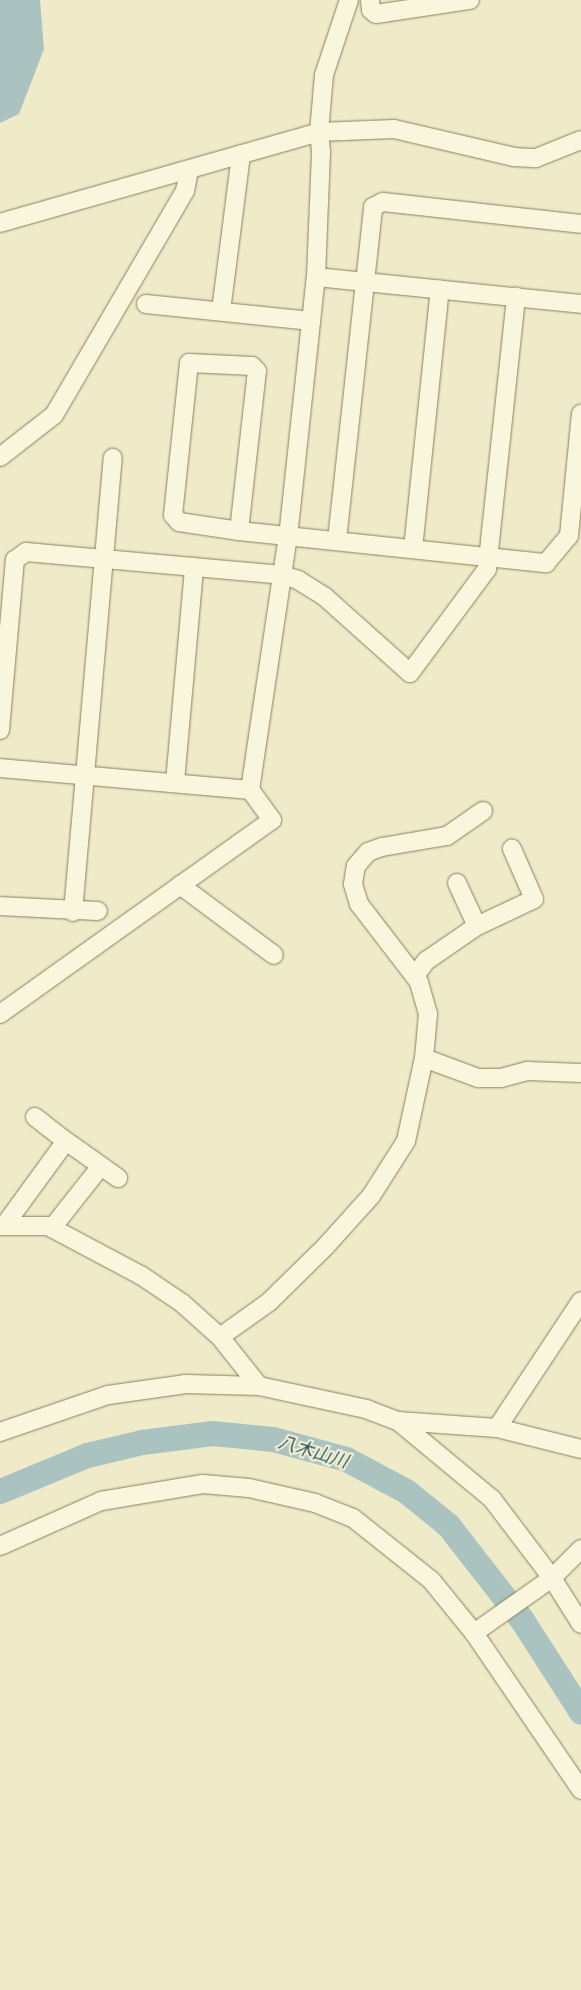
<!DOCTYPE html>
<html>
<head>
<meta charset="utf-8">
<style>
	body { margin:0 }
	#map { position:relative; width:581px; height:1990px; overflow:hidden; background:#efebc9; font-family:Lora,"Noto Sans JP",serif }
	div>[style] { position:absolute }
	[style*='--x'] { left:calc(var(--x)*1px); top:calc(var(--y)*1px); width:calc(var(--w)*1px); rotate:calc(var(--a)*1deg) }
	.water>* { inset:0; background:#aac3c0 }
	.river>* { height:25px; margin:-12.5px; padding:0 12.5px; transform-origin:12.5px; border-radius:12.5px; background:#aac3c0 }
	.roads { filter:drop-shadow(0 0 1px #8b7f5d) drop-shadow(0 0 1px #8b7f5d) }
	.minor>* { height:18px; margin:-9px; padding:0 9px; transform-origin:9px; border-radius:9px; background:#f9f6dd }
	span { translate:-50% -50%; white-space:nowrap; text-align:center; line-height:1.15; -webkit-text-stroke:4px #f6f3d9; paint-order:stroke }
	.water-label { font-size:18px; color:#30565b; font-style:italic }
</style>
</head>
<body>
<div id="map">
	<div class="water">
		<i style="clip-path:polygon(0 0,40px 0,44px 49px,19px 114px,0 123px)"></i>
	</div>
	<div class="river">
		<i style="--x:0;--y:1491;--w:94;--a:-22.5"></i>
		<i style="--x:87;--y:1455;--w:57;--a:-13.3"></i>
		<i style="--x:142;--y:1442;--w:71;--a:-7.3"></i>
		<i style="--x:212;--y:1433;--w:61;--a:5.6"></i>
		<i style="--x:273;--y:1439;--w:76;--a:15.3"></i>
		<i style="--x:346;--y:1459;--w:68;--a:28.1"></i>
		<i style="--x:406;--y:1491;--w:54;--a:39"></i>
		<i style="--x:448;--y:1525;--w:120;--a:52.1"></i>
		<i style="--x:522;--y:1620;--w:109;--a:57.3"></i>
	</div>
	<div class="roads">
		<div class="minor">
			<i style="--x:370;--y:0;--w:10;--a:84"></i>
			<i style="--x:371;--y:10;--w:6;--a:39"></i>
			<i style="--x:376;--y:14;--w:95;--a:-8.5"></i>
			<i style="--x:0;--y:223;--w:332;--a:-15.9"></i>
			<i style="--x:319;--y:132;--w:57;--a:-85"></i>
			<i style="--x:324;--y:75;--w:79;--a:-71.6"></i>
			<i style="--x:316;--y:277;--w:266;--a:5.8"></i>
			<i style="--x:146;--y:304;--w:166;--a:5.9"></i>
			<i style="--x:221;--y:311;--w:158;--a:-82.7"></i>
			<i style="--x:0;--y:457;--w:68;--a:-37.9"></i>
			<i style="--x:54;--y:415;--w:259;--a:-59.7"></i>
			<i style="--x:185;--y:191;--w:21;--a:-79"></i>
			<i style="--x:239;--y:531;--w:161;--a:-83.6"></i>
			<i style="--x:257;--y:371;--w:7;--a:-135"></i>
			<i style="--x:252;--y:366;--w:63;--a:-177.3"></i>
			<i style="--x:189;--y:363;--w:153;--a:96"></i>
			<i style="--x:173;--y:515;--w:9;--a:49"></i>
			<i style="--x:179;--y:522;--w:61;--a:8.5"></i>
			<i style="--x:239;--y:531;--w:309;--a:6"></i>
			<i style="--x:546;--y:563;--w:35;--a:-50"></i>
			<i style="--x:569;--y:536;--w:123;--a:-84.4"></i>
			<i style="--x:337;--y:540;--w:335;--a:-83.8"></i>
			<i style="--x:373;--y:207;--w:11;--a:-27"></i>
			<i style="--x:383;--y:202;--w:199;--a:6.3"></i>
			<i style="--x:413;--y:549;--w:261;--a:-84.1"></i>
			<i style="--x:0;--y:730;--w:171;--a:-85"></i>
			<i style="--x:15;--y:560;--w:14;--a:-36"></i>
			<i style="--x:26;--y:552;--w:257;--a:5.1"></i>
			<i style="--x:282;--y:575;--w:17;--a:17"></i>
			<i style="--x:298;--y:580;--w:32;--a:32"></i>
			<i style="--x:325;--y:597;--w:114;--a:41.8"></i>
			<i style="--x:410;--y:673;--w:129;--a:-53.5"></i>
			<i style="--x:487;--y:569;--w:274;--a:-83.9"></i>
			<i style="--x:0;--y:768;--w:251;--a:5"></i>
			<i style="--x:175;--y:782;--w:216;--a:-84.9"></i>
			<i style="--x:457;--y:883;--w:47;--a:65.1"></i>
			<i style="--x:180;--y:885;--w:117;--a:36.7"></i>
			<i style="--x:0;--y:906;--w:98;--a:2.9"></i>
			<i style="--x:73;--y:912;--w:456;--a:-85"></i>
			<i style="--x:415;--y:976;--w:19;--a:-54"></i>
			<i style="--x:426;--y:961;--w:62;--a:-34.5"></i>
			<i style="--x:477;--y:926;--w:63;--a:-25.3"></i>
			<i style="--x:534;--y:899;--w:55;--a:-113.7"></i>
			<i style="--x:0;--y:1014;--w:334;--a:-35.5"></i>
			<i style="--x:272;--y:820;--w:37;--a:-126"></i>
			<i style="--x:250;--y:790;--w:256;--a:-81.5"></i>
			<i style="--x:288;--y:537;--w:262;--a:-83.9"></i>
			<i style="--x:316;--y:277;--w:126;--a:-87.7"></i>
			<i style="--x:321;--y:151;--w:19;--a:-96"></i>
			<i style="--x:319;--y:132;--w:75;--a:-2.3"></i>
			<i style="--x:394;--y:129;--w:123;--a:13.1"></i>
			<i style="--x:514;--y:157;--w:22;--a:3"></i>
			<i style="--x:536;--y:158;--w:48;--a:-21.8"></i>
			<i style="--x:424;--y:1058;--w:58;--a:20.3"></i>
			<i style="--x:478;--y:1078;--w:23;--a:0"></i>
			<i style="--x:501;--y:1078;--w:28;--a:-15"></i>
			<i style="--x:528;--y:1071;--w:53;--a:2.2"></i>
			<i style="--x:35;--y:1117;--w:39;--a:38"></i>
			<i style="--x:0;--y:1226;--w:48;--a:0"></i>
			<i style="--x:48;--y:1226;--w:106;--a:28"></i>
			<i style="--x:142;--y:1276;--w:48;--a:34"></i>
			<i style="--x:182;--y:1303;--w:51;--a:41.8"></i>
			<i style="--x:220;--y:1337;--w:63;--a:51.5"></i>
			<i style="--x:4;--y:1226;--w:105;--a:-53.9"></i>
			<i style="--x:66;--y:1141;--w:64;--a:35.4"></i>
			<i style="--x:52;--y:1228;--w:79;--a:-51.7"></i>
			<i style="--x:220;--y:1337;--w:60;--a:-35.5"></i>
			<i style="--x:269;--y:1302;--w:78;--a:-44.5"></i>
			<i style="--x:325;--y:1247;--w:69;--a:-48"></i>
			<i style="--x:371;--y:1196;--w:65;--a:-57.5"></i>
			<i style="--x:406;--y:1141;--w:85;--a:-77.8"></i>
			<i style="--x:424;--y:1058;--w:44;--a:-84.8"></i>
			<i style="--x:428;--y:1014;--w:33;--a:-106"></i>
			<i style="--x:419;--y:982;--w:98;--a:-127.6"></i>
			<i style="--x:359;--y:904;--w:21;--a:-107"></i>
			<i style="--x:353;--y:884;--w:18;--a:-81"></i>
			<i style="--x:356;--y:866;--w:18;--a:-49"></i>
			<i style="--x:368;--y:852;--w:15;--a:-20"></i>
			<i style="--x:382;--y:847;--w:66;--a:-9.6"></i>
			<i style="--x:447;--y:836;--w:44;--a:-34.8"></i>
			<i style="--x:398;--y:1421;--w:122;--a:39.7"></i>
			<i style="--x:492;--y:1499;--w:99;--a:52.8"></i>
			<i style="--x:552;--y:1578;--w:54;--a:57.8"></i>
			<i style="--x:497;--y:1428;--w:152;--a:-56.5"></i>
			<i style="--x:0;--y:1432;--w:114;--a:-18.9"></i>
			<i style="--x:108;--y:1395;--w:79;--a:-8"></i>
			<i style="--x:186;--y:1384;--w:73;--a:1.6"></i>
			<i style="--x:259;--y:1386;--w:109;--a:12.1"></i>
			<i style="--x:366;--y:1409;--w:34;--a:21"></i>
			<i style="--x:398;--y:1421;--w:99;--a:4"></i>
			<i style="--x:497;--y:1428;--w:87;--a:14"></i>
			<i style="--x:0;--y:1546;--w:111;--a:-24"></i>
			<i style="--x:101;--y:1501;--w:103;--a:-9.5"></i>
			<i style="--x:203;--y:1484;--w:46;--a:5"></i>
			<i style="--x:249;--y:1488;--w:68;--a:12.8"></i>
			<i style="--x:315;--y:1503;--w:41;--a:21.5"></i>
			<i style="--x:353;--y:1518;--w:100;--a:38.5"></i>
			<i style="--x:431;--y:1580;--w:68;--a:50.9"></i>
			<i style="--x:474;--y:1633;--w:190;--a:55.7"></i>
			<i style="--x:474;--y:1633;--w:95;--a:-35.2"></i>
			<i style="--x:552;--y:1578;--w:41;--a:-45"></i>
		</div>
	</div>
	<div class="water-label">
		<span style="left:313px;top:1452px;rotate:17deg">八木山川</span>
	</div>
</div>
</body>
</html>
